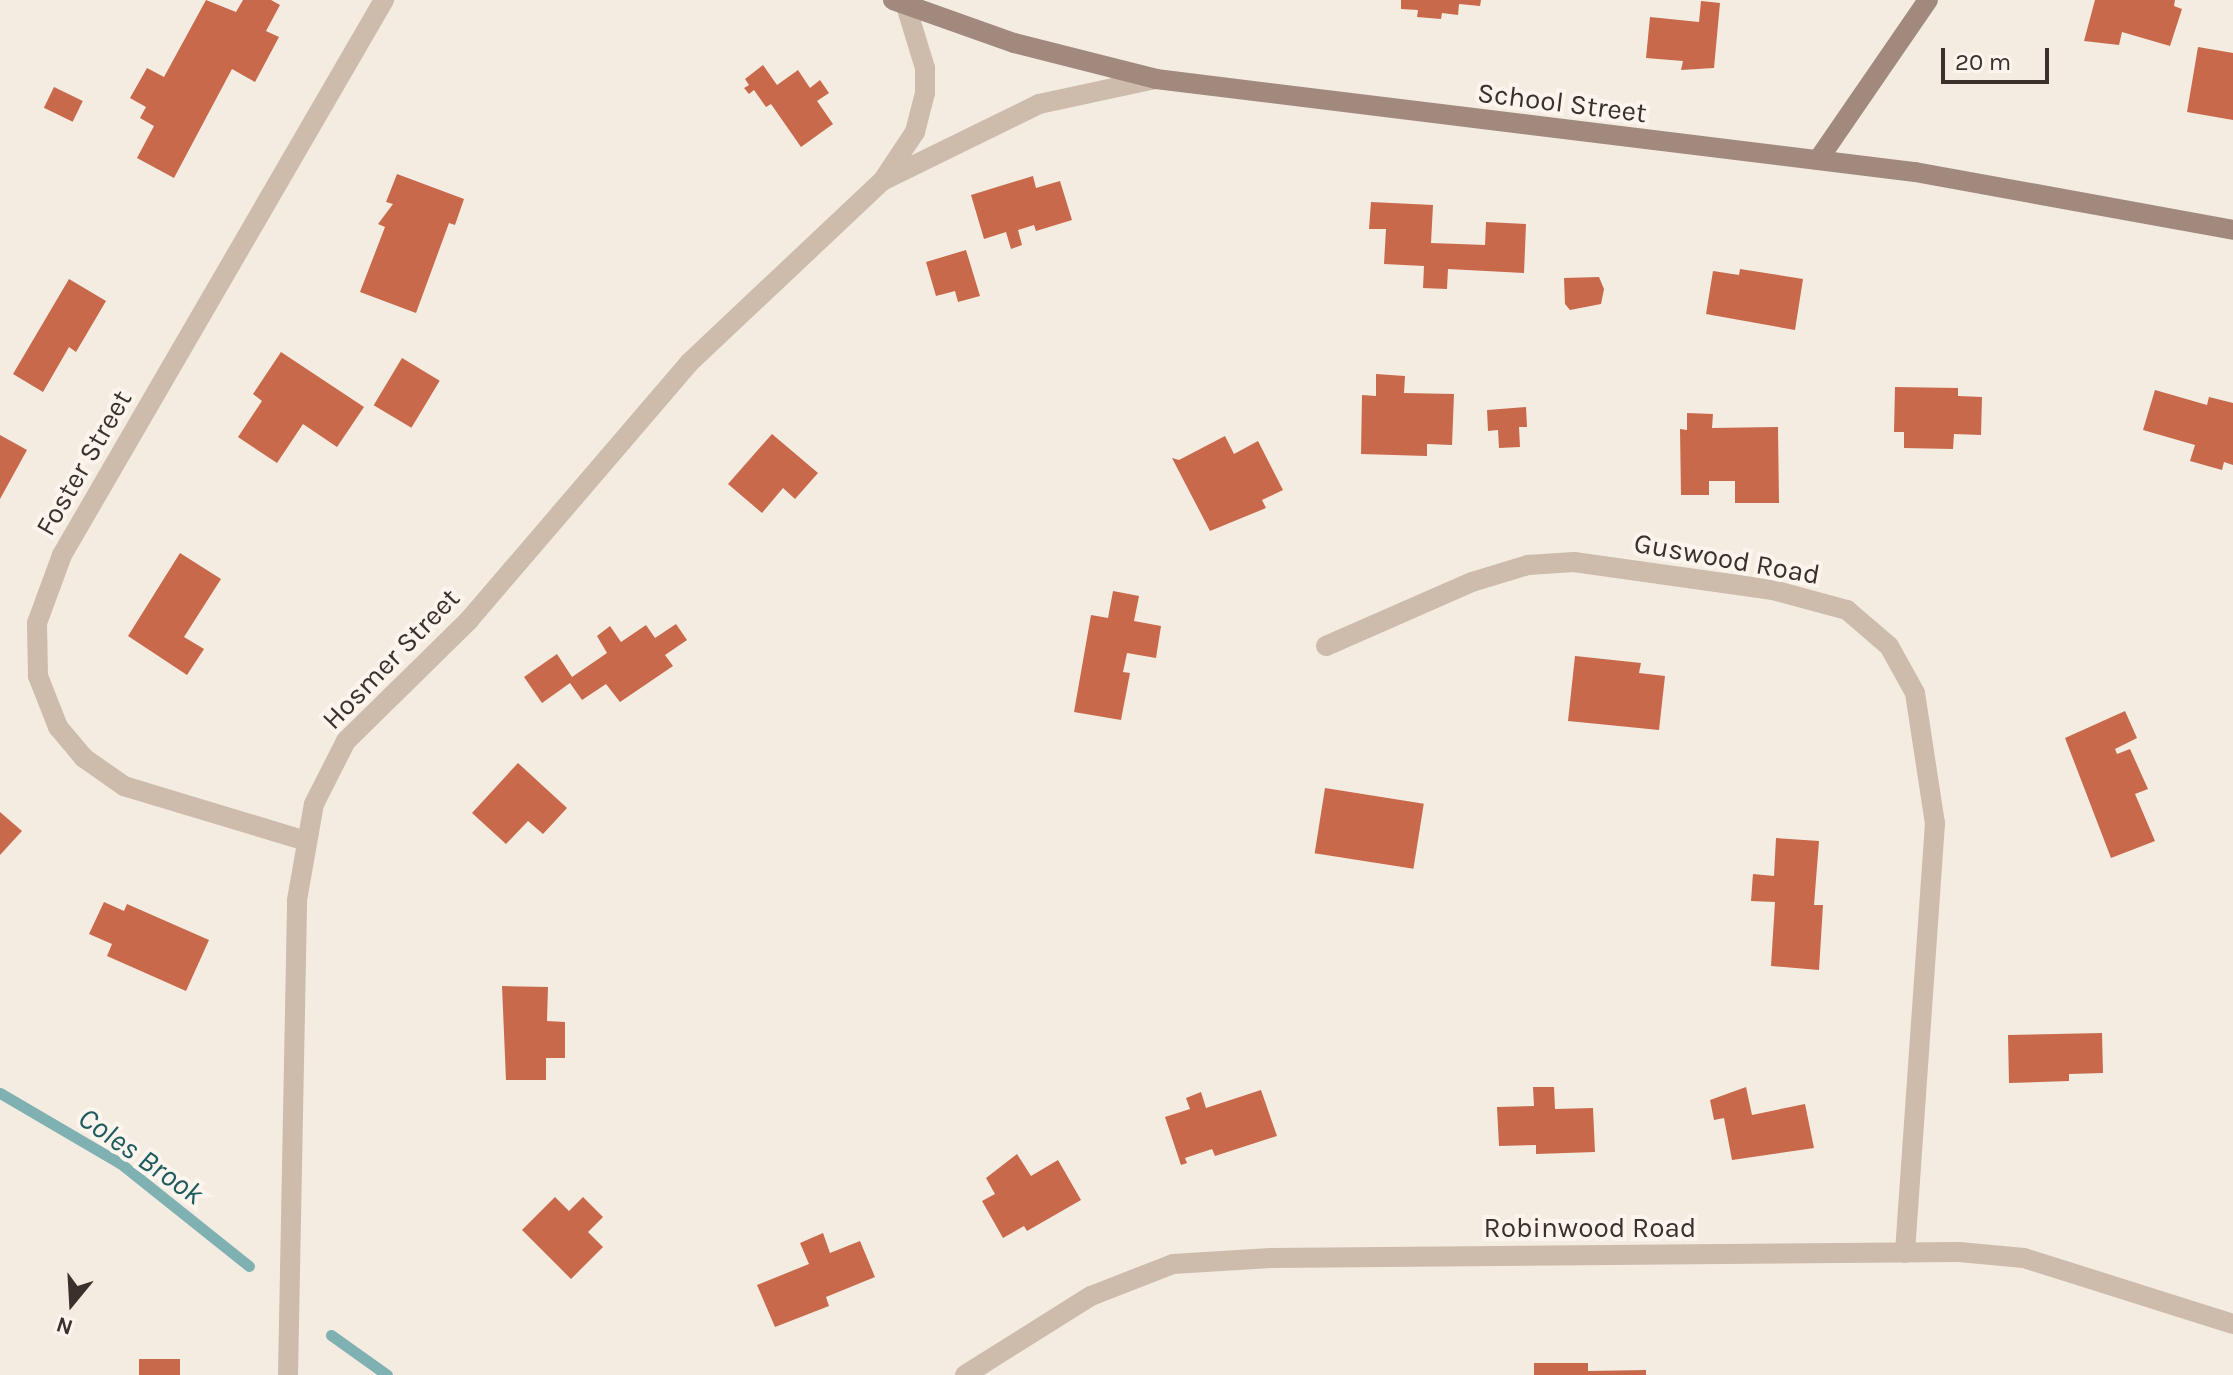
<!DOCTYPE html>
<html>
<head>
<meta charset="utf-8">
<style>
	body { margin:0 }
	#map { position:relative; width:2233px; height:1375px; overflow:hidden; background:#f4ebe1; font-family:Karla,sans-serif }
	div>[style] { position:absolute }
	[style*='--x'] { left:calc(var(--x)*1px); top:calc(var(--y)*1px); width:calc(var(--w)*1px); rotate:calc(var(--a)*1deg) }
	.stream>* { height:11px; margin:-5.5px; padding:0 5.5px; transform-origin:5.5px; border-radius:5.5px; background:#7fb0b2 }
	.building>* { inset:0; background:#c8694b; transform-origin:0 0 }
	.street>* { height:20px; margin:-10px; padding:0 10px; transform-origin:10px; border-radius:10px; background:#cdbbac }
	.secondary>* { height:20px; margin:-10px; padding:0 10px; transform-origin:10px; border-radius:10px; background:#a18a7d }
	span { translate:-50% -50%; white-space:nowrap; text-align:center; line-height:1.15; -webkit-text-stroke:8px #fbf5ee; paint-order:stroke }
	.street-label { font-size:28px; color:#3b302b }
	.water-label { font-size:30px; color:#1f5a5e; font-style:italic }
	.north { position:absolute; left:32px; top:1263px; width:80px; height:80px; -webkit-text-stroke:6px #fbf5ee; paint-order:stroke; rotate:198deg; font-size:22px; font-weight:700; line-height:32px; text-align:center; color:#3b302b }
	.north::after { content:''; display:block; margin:auto; width:28px; height:36px; background:#3b302b; clip-path:polygon(50% 0,100% 100%,50% 72%,0 100%) }
	.scale { position:absolute; left:1941px; top:48px; width:108px; height:36px; box-sizing:border-box; border:4px solid #3b302b; border-top:0; padding-left:10px; font-size:24px; line-height:28px; white-space:nowrap; color:#3b302b; -webkit-text-stroke:6px #fbf5ee; paint-order:stroke }
</style>
</head>
<body>
<div id="map">
	<div class="stream">
		<i style="--x:0;--y:1093;--w:139;--a:30.3"></i>
		<i style="--x:120;--y:1163;--w:165;--a:38.6"></i>
		<i style="--x:331;--y:1335;--w:69;--a:35.5"></i>
	</div>
	<div class="building">
		<i style="clip-path:polygon(206px 0,236px 12px,243px 0,271px 0,280px 5px,266px 31px,279px 37px,255px 82px,232px 69px,174px 178px,137px 158px,154px 126px,140px 118px,146px 107px,130px 98px,147px 68px,164px 77px)"></i>
		<i style="clip-path:polygon(1401px 0,1481px 0,1480px 6px,1459px 4px,1458px 15px,1442px 13px,1441px 19px,1417px 17px,1418px 10px,1401px 9px)"></i>
		<i style="clip-path:polygon(2095px 0,2175px 0,2174px 6px,2182px 9px,2170px 46px,2122px 32px,2119px 45px,2084px 41px)"></i>
		<i style="clip-path:polygon(1701px 1px,1720px 3px,1714px 68px,1681px 70px,1683px 61px,1646px 58px,1650px 17px,1699px 22px)"></i>
		<i style="clip-path:polygon(2198px 47px,2233px 53px,2233px 120px,2187px 112px)"></i>
		<i style="clip-path:polygon(763px 65px,777px 85px,798px 70px,810px 88px,820px 80px,829px 93px,817px 101px,833px 124px,801px 147px,771px 104px,766px 107px,754px 90px,749px 94px,744px 88px,749px 85px,745px 79px)"></i>
		<i style="left:54px;top:87px;width:32px;height:23px;rotate:26deg"></i>
		<i style="clip-path:polygon(397px 174px,464px 199px,455px 225px,449px 223px,416px 313px,360px 292px,385px 227px,378px 224px,393px 204px,386px 202px)"></i>
		<i style="clip-path:polygon(1033px 176px,1036px 188px,1060px 181px,1072px 220px,1036px 231px,1034px 225px,1018px 230px,1022px 245px,1011px 249px,1006px 232px,984px 239px,971px 195px)"></i>
		<i style="clip-path:polygon(1371px 202px,1433px 205px,1431px 243px,1485px 245px,1486px 222px,1526px 224px,1524px 273px,1448px 269px,1447px 289px,1423px 288px,1424px 266px,1384px 264px,1386px 229px,1369px 229px)"></i>
		<i style="clip-path:polygon(966px 250px,980px 296px,958px 302px,955px 291px,936px 296px,926px 262px)"></i>
		<i style="clip-path:polygon(1740px 269px,1803px 279px,1795px 330px,1706px 314px,1713px 271px,1739px 275px)"></i>
		<i style="clip-path:polygon(1599px 277px,1604px 289px,1601px 304px,1570px 310px,1565px 304px,1564px 278px)"></i>
		<i style="clip-path:polygon(69px 279px,106px 301px,76px 352px,69px 347px,43px 392px,13px 374px)"></i>
		<i style="clip-path:polygon(281px 352px,364px 407px,337px 447px,303px 424px,277px 463px,238px 437px,262px 401px,253px 394px)"></i>
		<i style="left:402px;top:358px;width:44px;height:55px;rotate:31deg"></i>
		<i style="clip-path:polygon(1376px 374px,1405px 376px,1404px 393px,1454px 394px,1452px 445px,1427px 444px,1427px 456px,1361px 454px,1362px 395px,1376px 396px)"></i>
		<i style="clip-path:polygon(1895px 387px,1958px 388px,1958px 396px,1982px 397px,1981px 435px,1954px 434px,1953px 449px,1904px 448px,1904px 432px,1894px 432px)"></i>
		<i style="clip-path:polygon(2155px 390px,2207px 405px,2209px 397px,2233px 403px,2233px 465px,2224px 462px,2222px 470px,2190px 461px,2195px 445px,2143px 430px)"></i>
		<i style="clip-path:polygon(1526px 407px,1527px 427px,1519px 427px,1520px 447px,1499px 448px,1498px 430px,1488px 431px,1487px 410px)"></i>
		<i style="clip-path:polygon(1687px 413px,1713px 414px,1712px 428px,1778px 427px,1779px 503px,1735px 503px,1735px 481px,1709px 481px,1709px 495px,1681px 495px,1680px 429px,1687px 430px)"></i>
		<i style="clip-path:polygon(772px 434px,818px 473px,795px 499px,783px 488px,762px 513px,728px 484px)"></i>
		<i style="clip-path:polygon(0 435px,27px 450px,0 499px)"></i>
		<i style="clip-path:polygon(1225px 436px,1234px 454px,1258px 441px,1283px 490px,1262px 500px,1266px 508px,1210px 531px,1172px 458px,1179px 460px)"></i>
		<i style="clip-path:polygon(180px 553px,221px 579px,184px 637px,204px 649px,187px 675px,128px 636px)"></i>
		<i style="clip-path:polygon(1113px 591px,1139px 596px,1134px 621px,1161px 626px,1156px 658px,1127px 653px,1123px 672px,1130px 673px,1121px 720px,1074px 712px,1091px 615px,1108px 618px)"></i>
		<i style="clip-path:polygon(676px 624px,687px 640px,665px 655px,673px 666px,620px 702px,606px 684px,582px 700px,570px 683px,542px 703px,524px 677px,557px 654px,572px 677px,607px 653px,597px 636px,610px 626px,621px 642px,646px 625px,655px 638px)"></i>
		<i style="clip-path:polygon(1575px 656px,1641px 663px,1639px 673px,1665px 676px,1659px 730px,1568px 721px)"></i>
		<i style="clip-path:polygon(2125px 711px,2137px 738px,2115px 749px,2117px 754px,2130px 749px,2148px 789px,2135px 794px,2155px 841px,2111px 858px,2065px 738px)"></i>
		<i style="clip-path:polygon(518px 763px,567px 808px,543px 834px,528px 821px,506px 844px,472px 813px)"></i>
		<i style="left:1325px;top:788px;width:100px;height:66px;rotate:9deg"></i>
		<i style="clip-path:polygon(0 812px,22px 831px,0 855px)"></i>
		<i style="clip-path:polygon(1776px 838px,1819px 841px,1814px 905px,1823px 905px,1819px 970px,1771px 966px,1775px 902px,1751px 901px,1753px 874px,1774px 876px)"></i>
		<i style="clip-path:polygon(104px 902px,124px 911px,127px 904px,209px 940px,186px 991px,107px 956px,112px 944px,89px 934px)"></i>
		<i style="clip-path:polygon(502px 986px,548px 987px,547px 1021px,565px 1022px,565px 1058px,546px 1058px,546px 1080px,506px 1080px)"></i>
		<i style="clip-path:polygon(2102px 1033px,2103px 1073px,2069px 1074px,2069px 1081px,2009px 1083px,2008px 1035px)"></i>
		<i style="clip-path:polygon(1533px 1087px,1554px 1087px,1555px 1109px,1593px 1108px,1595px 1152px,1536px 1154px,1536px 1145px,1499px 1146px,1497px 1107px,1534px 1106px)"></i>
		<i style="clip-path:polygon(1746px 1087px,1752px 1115px,1805px 1104px,1814px 1148px,1732px 1160px,1724px 1118px,1714px 1120px,1710px 1100px)"></i>
		<i style="clip-path:polygon(1261px 1090px,1277px 1136px,1215px 1156px,1212px 1149px,1185px 1158px,1187px 1163px,1181px 1165px,1165px 1117px,1190px 1109px,1186px 1098px,1201px 1092px,1206px 1108px)"></i>
		<i style="clip-path:polygon(1017px 1154px,1031px 1176px,1058px 1160px,1081px 1200px,1027px 1231px,1024px 1226px,1003px 1238px,982px 1201px,995px 1194px,986px 1178px)"></i>
		<i style="clip-path:polygon(555px 1197px,569px 1211px,583px 1197px,603px 1217px,588px 1232px,603px 1247px,571px 1279px,522px 1230px)"></i>
		<i style="clip-path:polygon(823px 1233px,830px 1253px,860px 1241px,875px 1277px,826px 1297px,829px 1306px,775px 1327px,757px 1285px,809px 1264px,800px 1243px)"></i>
		<i style="left:139px;top:1359px;width:41px;height:16px"></i>
		<i style="clip-path:polygon(1534px 1363px,1588px 1363px,1588px 1371px,1646px 1370px,1646px 1375px,1534px 1375px)"></i>
	</div>
	<div class="street">
		<i style="--x:885;--y:177;--w:54;--a:-56.3"></i>
		<i style="--x:915;--y:132;--w:40;--a:-75.6"></i>
		<i style="--x:925;--y:93;--w:25;--a:-90"></i>
		<i style="--x:925;--y:68;--w:65;--a:-107"></i>
		<i style="--x:1326;--y:646;--w:159;--a:-23.7"></i>
		<i style="--x:1472;--y:582;--w:59;--a:-16.9"></i>
		<i style="--x:1528;--y:565;--w:46;--a:-3.7"></i>
		<i style="--x:1574;--y:562;--w:201;--a:8"></i>
		<i style="--x:1773;--y:590;--w:77;--a:15.1"></i>
		<i style="--x:1847;--y:610;--w:55;--a:40.6"></i>
		<i style="--x:1889;--y:646;--w:54;--a:61"></i>
		<i style="--x:1915;--y:693;--w:132;--a:81.3"></i>
		<i style="--x:1935;--y:823;--w:431;--a:94"></i>
		<i style="--x:306;--y:841;--w:190;--a:-163.2"></i>
		<i style="--x:124;--y:786;--w:49;--a:-145"></i>
		<i style="--x:84;--y:758;--w:40;--a:-130"></i>
		<i style="--x:58;--y:727;--w:55;--a:-111.4"></i>
		<i style="--x:38;--y:676;--w:53;--a:-91.1"></i>
		<i style="--x:37;--y:623;--w:72;--a:-69.8"></i>
		<i style="--x:62;--y:555;--w:642;--a:-59.88"></i>
		<i style="--x:288;--y:1375;--w:475;--a:-88.9"></i>
		<i style="--x:297;--y:900;--w:97;--a:-80"></i>
		<i style="--x:314;--y:804;--w:71;--a:-63.1"></i>
		<i style="--x:346;--y:741;--w:173;--a:-44.5"></i>
		<i style="--x:469;--y:620;--w:338;--a:-49.4"></i>
		<i style="--x:689;--y:363;--w:265;--a:-43.3"></i>
		<i style="--x:882;--y:181;--w:175;--a:-26.1"></i>
		<i style="--x:1039;--y:104;--w:120;--a:-12.1"></i>
		<i style="--x:965;--y:1375;--w:149;--a:-32.1"></i>
		<i style="--x:1091;--y:1296;--w:88;--a:-21.3"></i>
		<i style="--x:1173;--y:1264;--w:98;--a:-3.5"></i>
		<i style="--x:1271;--y:1258;--w:688;--a:-0.5"></i>
		<i style="--x:1959;--y:1252;--w:65;--a:5.3"></i>
		<i style="--x:2024;--y:1258;--w:219;--a:17.5"></i>
	</div>
	<div class="secondary">
		<i style="--x:893;--y:0;--w:128;--a:19.6"></i>
		<i style="--x:1014;--y:43;--w:146;--a:14.2"></i>
		<i style="--x:1156;--y:79;--w:765;--a:6.99"></i>
		<i style="--x:1915;--y:172;--w:323;--a:10.3"></i>
		<i style="--x:1818;--y:160;--w:194;--a:-55.5"></i>
	</div>
	<div class="street-label">
		<span style="left:1562px;top:103px;rotate:7deg">School Street</span>
		<span style="left:84px;top:463px;rotate:-60deg">Foster Street</span>
		<span style="left:1727px;top:559px;rotate:10deg">Guswood Road</span>
		<span style="left:391px;top:659px;rotate:-46deg">Hosmer Street</span>
		<span style="left:1590px;top:1228px">Robinwood Road</span>
	</div>
	<div class="water-label">
		<span style="left:141px;top:1156px;rotate:35deg">Coles Brook</span>
	</div>
	<div class="north">N</div>
	<div class="scale">20 m</div>
</div>
</body>
</html>
